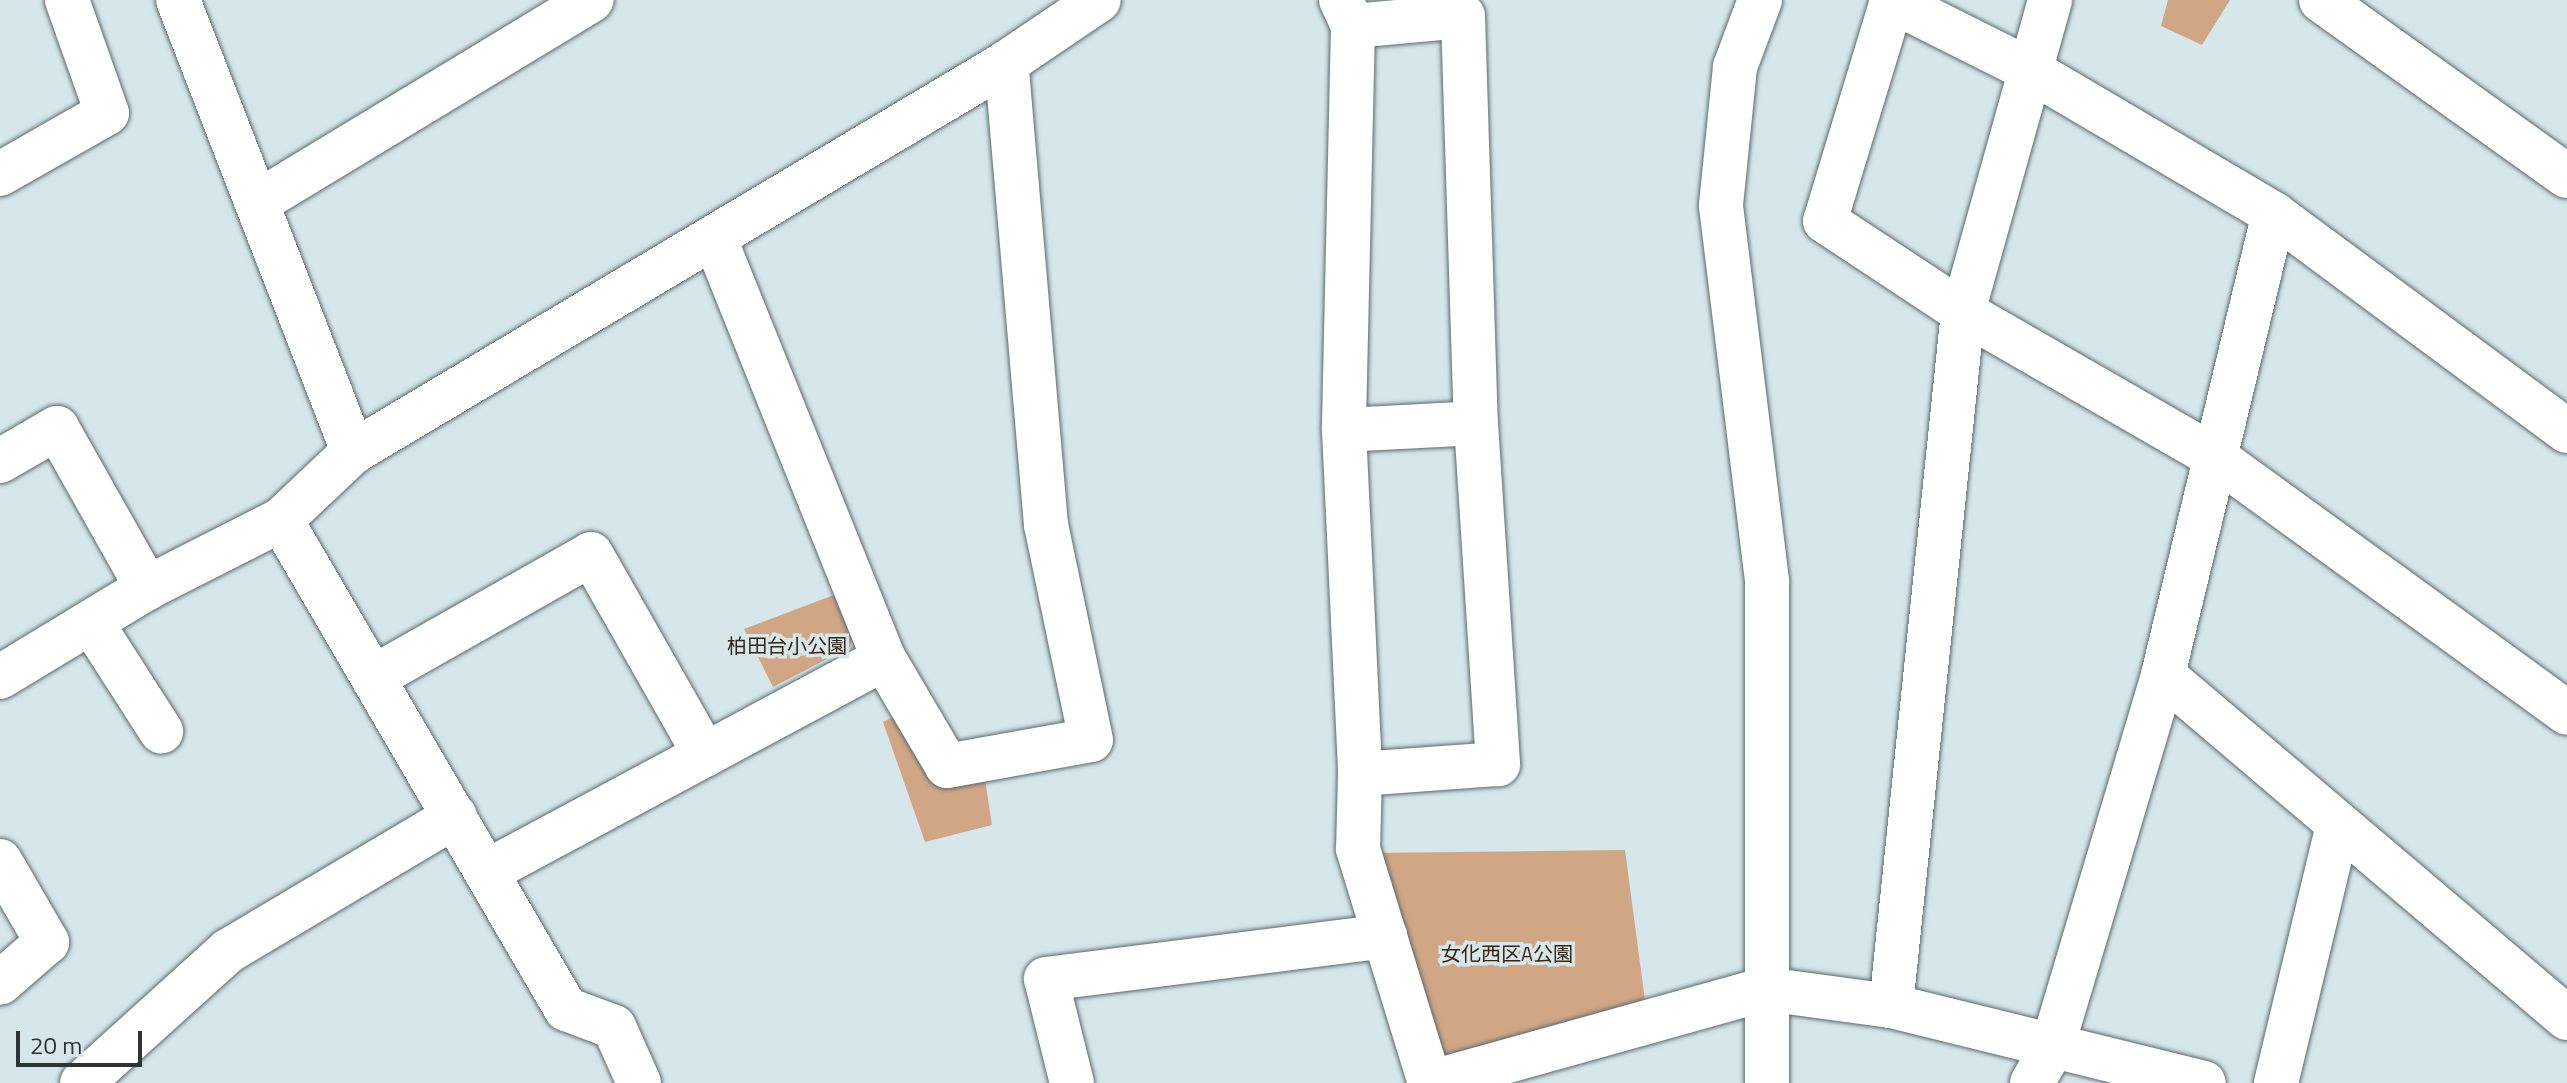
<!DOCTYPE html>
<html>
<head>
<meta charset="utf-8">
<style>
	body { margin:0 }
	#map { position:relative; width:2567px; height:1083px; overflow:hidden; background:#d5e7eb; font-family:"Titillium Web","Noto Sans JP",sans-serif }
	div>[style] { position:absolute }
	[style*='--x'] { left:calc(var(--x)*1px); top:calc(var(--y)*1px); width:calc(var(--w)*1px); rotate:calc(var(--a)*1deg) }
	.green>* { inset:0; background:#d1a685 }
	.roads { filter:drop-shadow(0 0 2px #5a6a6e) drop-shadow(0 0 2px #5a6a6e) }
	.minor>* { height:44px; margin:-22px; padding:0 22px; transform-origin:22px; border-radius:22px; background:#fff }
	span { translate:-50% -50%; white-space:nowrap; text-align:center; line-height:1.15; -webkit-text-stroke:7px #d5e7eb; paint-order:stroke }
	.park-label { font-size:20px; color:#3b230f }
	.scale { position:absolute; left:16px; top:1031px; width:126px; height:36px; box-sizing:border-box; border:4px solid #2d3436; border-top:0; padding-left:10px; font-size:24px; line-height:28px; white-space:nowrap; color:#2d3436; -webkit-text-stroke:6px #d5e7eb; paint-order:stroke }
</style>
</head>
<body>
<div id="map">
	<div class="green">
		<i style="clip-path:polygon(2168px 0,2230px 0,2202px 45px,2161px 26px)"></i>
		<i style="clip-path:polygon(839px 593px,854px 631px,850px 647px,773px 687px,744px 629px)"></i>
		<i style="clip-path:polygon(893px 717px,985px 779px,992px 825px,925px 842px,883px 722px)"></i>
		<i style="clip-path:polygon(1625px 850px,1647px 1016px,1437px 1080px,1370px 853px)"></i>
	</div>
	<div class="roads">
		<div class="minor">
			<i style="--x:178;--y:0;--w:485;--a:68.8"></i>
			<i style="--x:1341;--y:0;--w:29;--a:65"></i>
			<i style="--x:1353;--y:26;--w:404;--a:91.3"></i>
			<i style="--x:1344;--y:430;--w:344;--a:87.3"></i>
			<i style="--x:1360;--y:774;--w:75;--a:91.5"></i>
			<i style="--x:1358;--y:849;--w:245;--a:72.9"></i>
			<i style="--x:1760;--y:0;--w:72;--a:110.5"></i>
			<i style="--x:1735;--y:67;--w:140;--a:95.8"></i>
			<i style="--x:1721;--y:206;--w:379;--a:83"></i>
			<i style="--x:1767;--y:582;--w:501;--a:90"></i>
			<i style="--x:2321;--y:0;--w:302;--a:35.6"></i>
			<i style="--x:1353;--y:26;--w:110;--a:-5.2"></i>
			<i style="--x:1463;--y:16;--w:407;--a:88.2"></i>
			<i style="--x:1476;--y:423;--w:342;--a:86.3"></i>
			<i style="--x:1498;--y:764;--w:138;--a:175.9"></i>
			<i style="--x:0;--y:174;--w:123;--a:-29.7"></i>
			<i style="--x:107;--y:113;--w:120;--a:-109.5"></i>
			<i style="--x:258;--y:202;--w:390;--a:-31.2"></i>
			<i style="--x:715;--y:239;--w:453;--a:68.1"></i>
			<i style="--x:884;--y:659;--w:124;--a:59.5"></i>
			<i style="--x:947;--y:766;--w:146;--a:-10.2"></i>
			<i style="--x:1091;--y:740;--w:220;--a:-101.8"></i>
			<i style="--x:1046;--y:525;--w:464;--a:-94.9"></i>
			<i style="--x:1344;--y:430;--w:132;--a:-3"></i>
			<i style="--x:2567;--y:431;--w:365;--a:-143.5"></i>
			<i style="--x:2274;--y:214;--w:283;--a:-149.5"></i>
			<i style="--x:2030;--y:70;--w:154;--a:-153.4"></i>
			<i style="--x:1892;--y:1;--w:230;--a:106.9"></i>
			<i style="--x:1825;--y:221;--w:165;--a:33.4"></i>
			<i style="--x:1963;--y:312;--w:291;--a:29.9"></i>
			<i style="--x:2215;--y:457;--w:435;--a:36"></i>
			<i style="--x:0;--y:461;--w:66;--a:-30.1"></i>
			<i style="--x:57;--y:428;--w:184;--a:60.6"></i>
			<i style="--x:281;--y:520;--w:566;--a:59.77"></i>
			<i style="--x:566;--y:1009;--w:51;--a:20.6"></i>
			<i style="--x:614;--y:1027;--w:61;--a:65.9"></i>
			<i style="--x:91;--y:622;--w:130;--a:57.3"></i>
			<i style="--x:2163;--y:675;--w:530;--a:40.33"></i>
			<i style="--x:0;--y:677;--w:172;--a:-31.2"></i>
			<i style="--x:147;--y:588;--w:150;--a:-26.9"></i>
			<i style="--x:281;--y:520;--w:99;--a:-43.4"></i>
			<i style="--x:353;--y:452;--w:760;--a:-30.78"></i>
			<i style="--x:1006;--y:63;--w:112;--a:-34.1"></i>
			<i style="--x:374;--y:677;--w:249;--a:-29.5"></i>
			<i style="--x:591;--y:554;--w:231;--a:60.4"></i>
			<i style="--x:0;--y:861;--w:94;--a:59.9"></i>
			<i style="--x:47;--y:942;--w:62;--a:138.9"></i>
			<i style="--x:488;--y:871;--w:449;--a:-28.2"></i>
			<i style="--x:1891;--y:1006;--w:698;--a:-84.08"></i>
			<i style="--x:1963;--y:312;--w:324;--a:-74.4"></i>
			<i style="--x:82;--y:1083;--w:197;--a:-42.1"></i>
			<i style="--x:228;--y:951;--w:264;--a:-30.7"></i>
			<i style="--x:1072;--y:1083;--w:107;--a:-104"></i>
			<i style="--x:1046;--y:979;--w:342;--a:-7.2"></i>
			<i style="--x:1429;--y:1083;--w:349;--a:-15.6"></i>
			<i style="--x:1765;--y:989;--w:127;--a:7.7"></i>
			<i style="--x:1891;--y:1006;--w:322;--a:13.8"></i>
			<i style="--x:2032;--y:1083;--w:40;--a:-60.3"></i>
			<i style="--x:2052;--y:1048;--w:389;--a:-73.4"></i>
			<i style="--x:2163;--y:675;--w:474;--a:-76.5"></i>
			<i style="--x:2276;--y:1083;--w:266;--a:-76.5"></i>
		</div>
	</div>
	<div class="park-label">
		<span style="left:787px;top:645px">柏田台小公園</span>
		<span style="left:1507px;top:953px">女化西区A公園</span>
	</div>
	<div class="scale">20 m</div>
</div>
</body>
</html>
